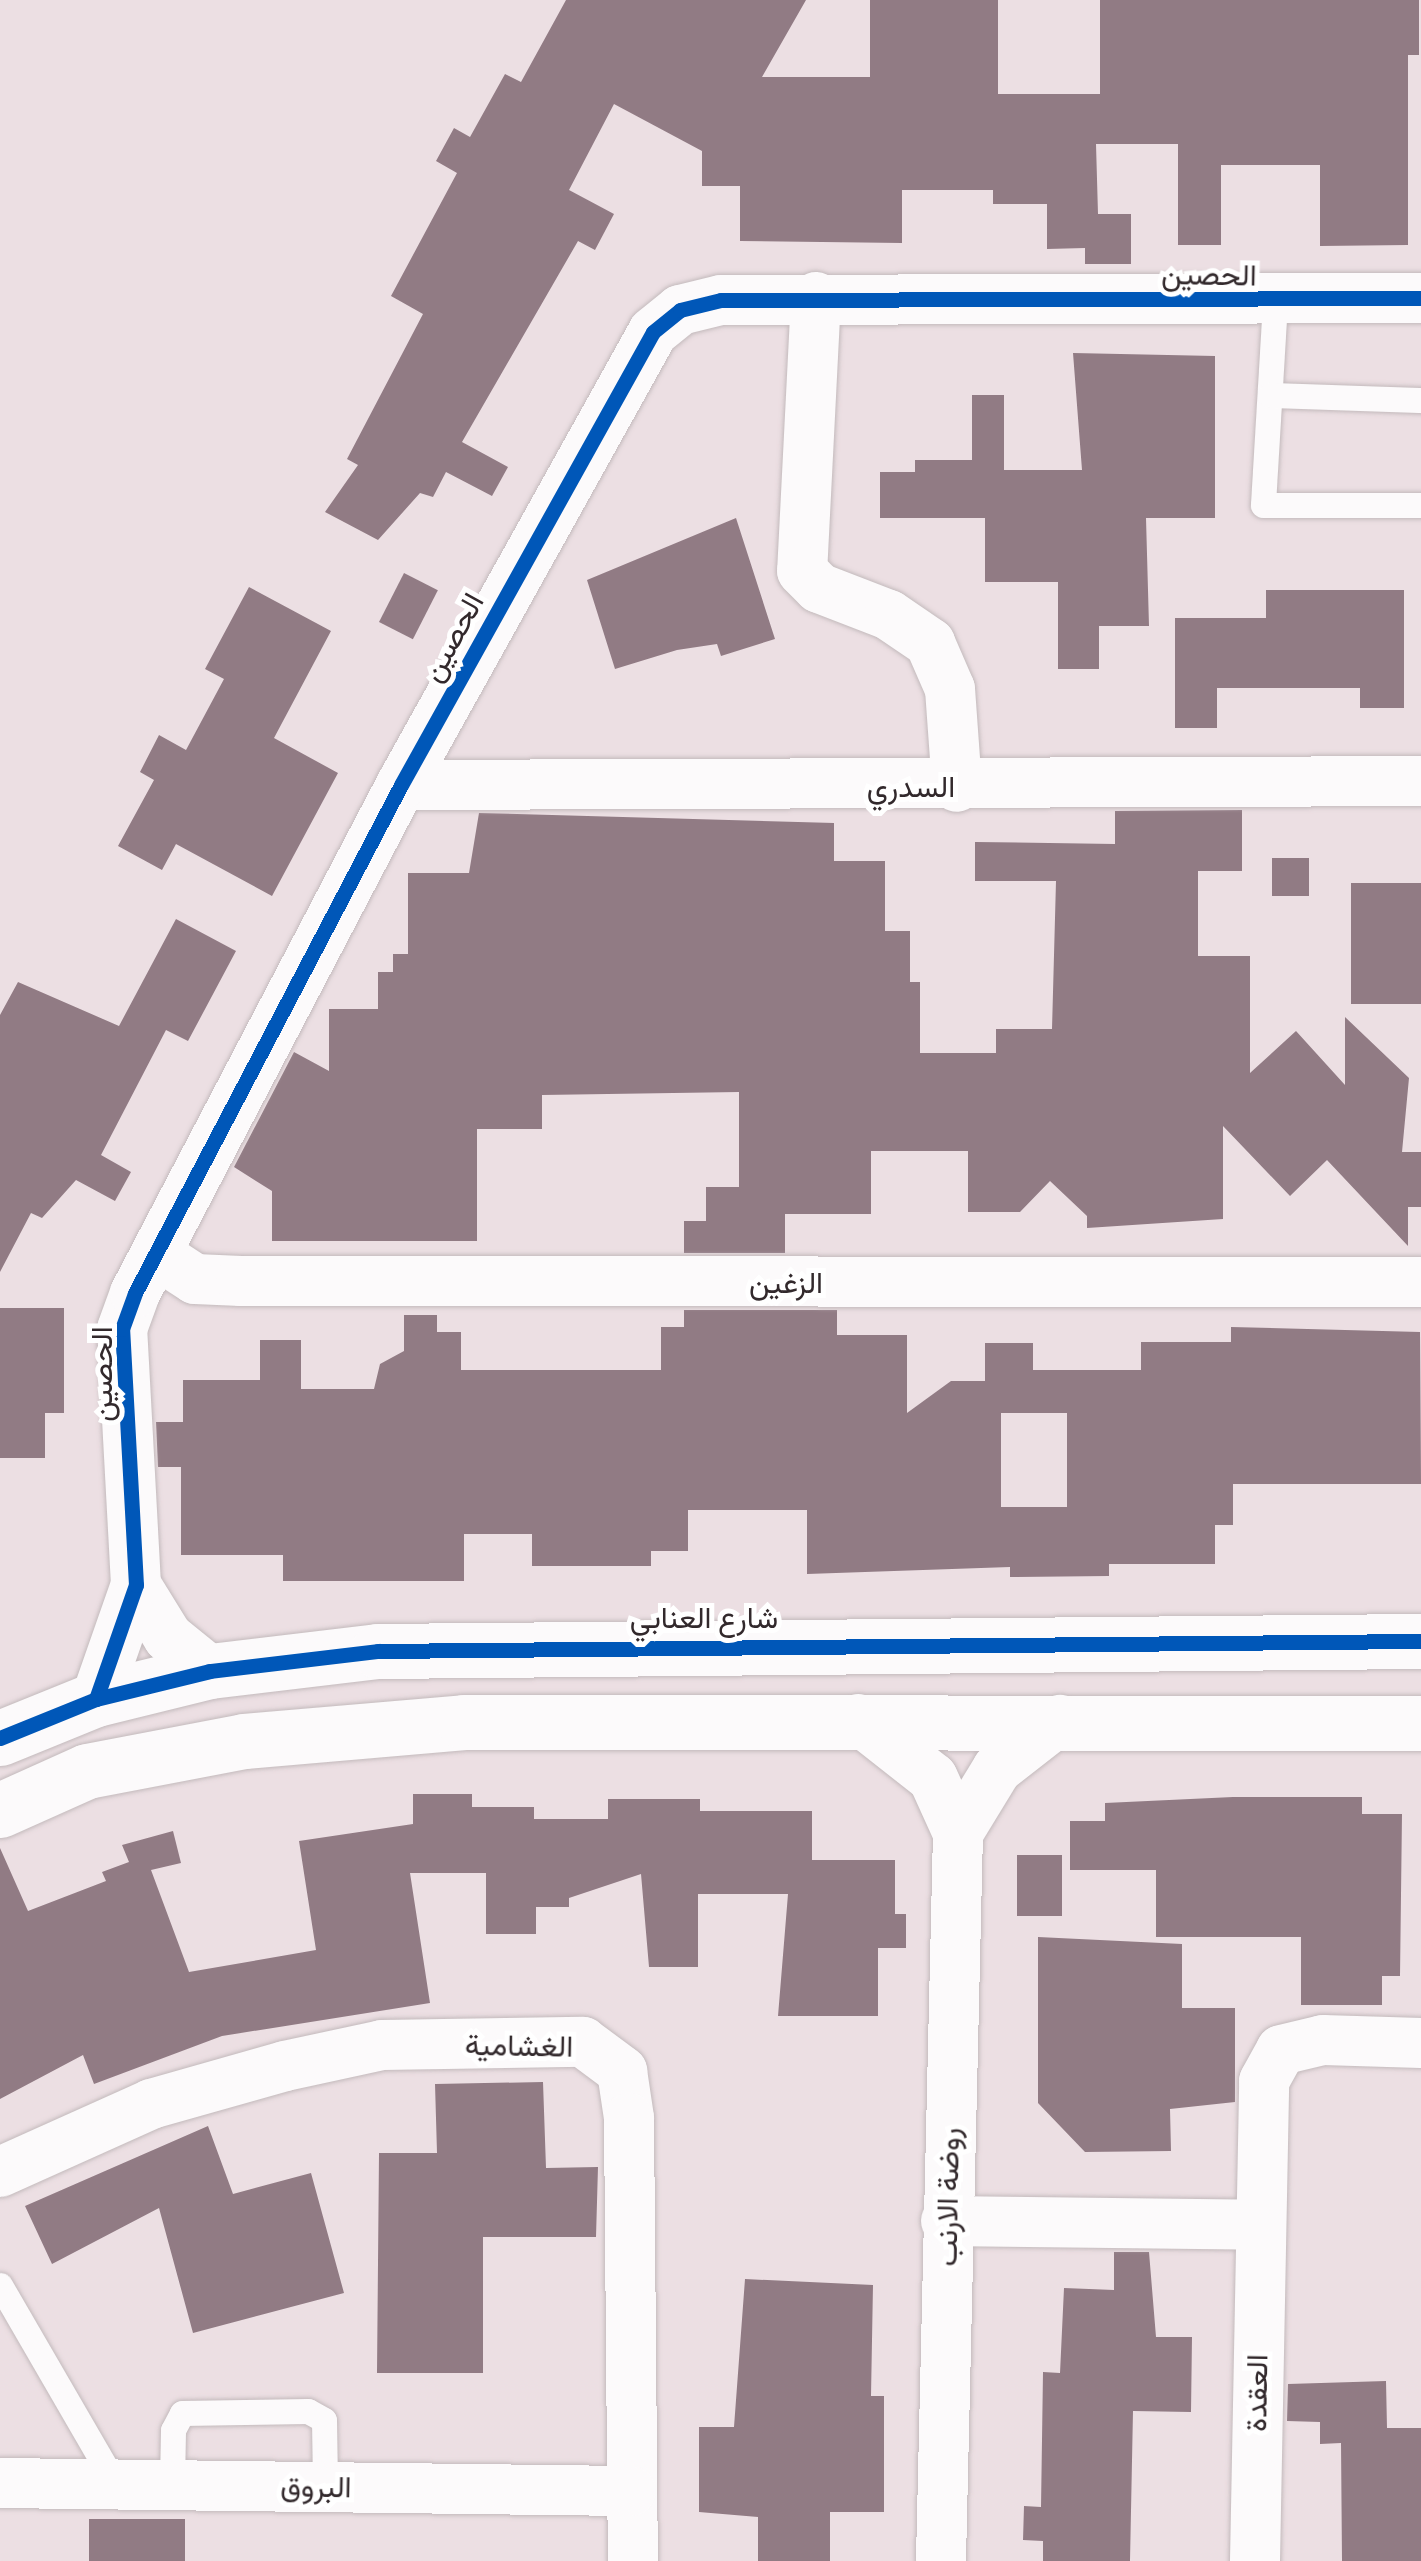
<!DOCTYPE html>
<html>
<head>
<meta charset="utf-8">
<style>
	body { margin:0 }
	#map { position:relative; width:1421px; height:2561px; overflow:hidden; background:#ecdfe3; font-family:"PT Sans Narrow",Vazirmatn,sans-serif }
	div>[style] { position:absolute }
	[style*='--x'] { left:calc(var(--x)*1px); top:calc(var(--y)*1px); width:calc(var(--w)*1px); rotate:calc(var(--a)*1deg) }
	.building>* { inset:0; background:#917b84; transform-origin:0 0 }
	.roads { filter:drop-shadow(0 0 2px #c3babc) drop-shadow(0 0 2px #c3babc) }
	.lane>* { height:25px; margin:-12.5px; padding:0 12.5px; transform-origin:12.5px; border-radius:12.5px; background:#fcfafb }
	.street>* { height:50px; margin:-25px; padding:0 25px; transform-origin:25px; border-radius:25px; background:#fcfafb }
	.secondary>* { height:55px; margin:-27.5px; padding:0 27.5px; transform-origin:27.5px; border-radius:27.5px; background:#fcfafb }
	.cycleway>* { height:15px; margin:-7.5px; padding:0 7.5px; transform-origin:7.5px; border-radius:7.5px; background:#0057b8 }
	span { translate:-50% -50%; white-space:nowrap; text-align:center; line-height:1.15; -webkit-text-stroke:10px #fff; paint-order:stroke }
	.street-label { font-size:30px; color:#32292c }
</style>
</head>
<body>
<div id="map">
	<div class="building">
		<i style="clip-path:polygon(566px 0,806px 0,762px 77px,870px 77px,870px 0,998px 0,998px 94px,1100px 94px,1100px 0,1419px 0,1419px 55px,1408px 55px,1408px 245px,1320px 246px,1320px 165px,1221px 165px,1221px 245px,1178px 245px,1178px 144px,1096px 144px,1098px 214px,1131px 214px,1131px 264px,1085px 264px,1085px 248px,1047px 249px,1047px 204px,993px 204px,993px 190px,902px 190px,902px 243px,740px 241px,740px 186px,702px 186px,702px 151px,614px 104px,569px 190px,614px 214px,595px 250px,578px 241px,462px 442px,508px 467px,492px 496px,446px 472px,433px 497px,420px 493px,378px 540px,325px 512px,358px 465px,347px 459px,423px 314px,391px 296px,457px 173px,436px 161px,454px 128px,470px 137px,505px 74px,521px 82px)"></i>
		<i style="clip-path:polygon(1073px 353px,1215px 356px,1215px 518px,1146px 518px,1149px 626px,1099px 626px,1099px 669px,1058px 669px,1058px 582px,985px 582px,985px 518px,880px 518px,880px 472px,915px 472px,915px 460px,972px 460px,972px 395px,1004px 395px,1004px 470px,1082px 470px)"></i>
		<i style="clip-path:polygon(736px 518px,775px 639px,721px 656px,717px 644px,677px 650px,615px 669px,587px 580px)"></i>
		<i style="left:404px;top:573px;width:38px;height:55px;rotate:27deg"></i>
		<i style="clip-path:polygon(249px 587px,331px 631px,274px 738px,338px 773px,272px 896px,176px 844px,162px 870px,118px 846px,154px 780px,140px 772px,159px 735px,186px 750px,224px 679px,205px 669px)"></i>
		<i style="clip-path:polygon(1266px 590px,1404px 590px,1404px 708px,1360px 708px,1360px 688px,1217px 688px,1217px 728px,1175px 728px,1175px 618px,1266px 618px)"></i>
		<i style="clip-path:polygon(1242px 810px,1242px 871px,1198px 871px,1198px 956px,1250px 956px,1250px 1073px,1296px 1031px,1345px 1085px,1345px 1017px,1409px 1078px,1402px 1152px,1421px 1152px,1421px 1207px,1408px 1207px,1408px 1246px,1327px 1160px,1290px 1196px,1223px 1126px,1223px 1219px,1087px 1228px,1087px 1216px,1050px 1181px,1020px 1212px,968px 1212px,968px 1151px,871px 1151px,871px 1214px,785px 1214px,785px 1253px,684px 1253px,684px 1221px,706px 1221px,706px 1187px,739px 1187px,739px 1092px,542px 1095px,542px 1129px,477px 1129px,477px 1241px,272px 1241px,272px 1191px,234px 1167px,294px 1052px,329px 1071px,329px 1009px,378px 1009px,378px 972px,393px 972px,393px 954px,408px 954px,408px 873px,469px 873px,479px 813px,834px 823px,834px 861px,885px 861px,885px 931px,910px 931px,910px 982px,920px 982px,920px 1053px,996px 1053px,996px 1029px,1052px 1029px,1056px 881px,975px 881px,975px 842px,1115px 844px,1115px 811px)"></i>
		<i style="left:1272px;top:858px;width:37px;height:38px"></i>
		<i style="left:1351px;top:883px;width:70px;height:121px"></i>
		<i style="clip-path:polygon(176px 919px,236px 951px,188px 1041px,166px 1030px,101px 1155px,131px 1172px,115px 1201px,76px 1180px,42px 1218px,31px 1213px,0 1272px,0 1015px,18px 982px,119px 1026px)"></i>
		<i style="clip-path:polygon(0 1308px,64px 1308px,64px 1413px,45px 1413px,45px 1458px,0 1458px)"></i>
		<i style="clip-path:polygon(evenodd,684px 1310px,837px 1310px,837px 1335px,907px 1335px,907px 1413px,951px 1381px,985px 1381px,985px 1343px,1033px 1343px,1033px 1370px,1141px 1370px,1141px 1342px,1231px 1342px,1231px 1327px,1420px 1332px,1421px 1484px,1233px 1484px,1233px 1525px,1215px 1525px,1215px 1564px,1109px 1564px,1109px 1576px,1010px 1577px,1010px 1567px,807px 1574px,807px 1510px,688px 1510px,688px 1551px,651px 1551px,651px 1566px,532px 1566px,532px 1534px,464px 1534px,464px 1581px,283px 1581px,283px 1555px,181px 1555px,181px 1467px,158px 1467px,156px 1422px,183px 1422px,183px 1380px,260px 1380px,260px 1340px,301px 1340px,301px 1389px,374px 1389px,380px 1364px,404px 1351px,404px 1315px,437px 1315px,437px 1332px,461px 1332px,461px 1370px,661px 1370px,661px 1327px,684px 1327px,684px 1310px,1001px 1413px,1067px 1413px,1067px 1507px,1001px 1507px,1001px 1413px)"></i>
		<i style="clip-path:polygon(413px 1794px,472px 1794px,472px 1807px,534px 1807px,534px 1819px,608px 1819px,608px 1799px,700px 1799px,700px 1811px,812px 1811px,812px 1860px,895px 1860px,895px 1914px,906px 1914px,906px 1948px,878px 1948px,878px 2016px,778px 2016px,788px 1894px,698px 1894px,698px 1967px,649px 1967px,641px 1874px,569px 1898px,569px 1907px,536px 1907px,536px 1934px,486px 1934px,486px 1873px,410px 1873px,430px 2003px,222px 2036px,94px 2084px,83px 2055px,0 2099px,0 1848px,28px 1911px,106px 1881px,102px 1872px,129px 1862px,122px 1845px,173px 1831px,181px 1863px,151px 1870px,189px 1972px,316px 1950px,299px 1841px,413px 1824px)"></i>
		<i style="clip-path:polygon(1233px 1797px,1362px 1797px,1362px 1814px,1402px 1814px,1400px 1976px,1382px 1976px,1382px 2005px,1301px 2005px,1301px 1937px,1156px 1937px,1156px 1870px,1070px 1870px,1070px 1821px,1105px 1821px,1105px 1803px)"></i>
		<i style="left:1017px;top:1855px;width:45px;height:61px"></i>
		<i style="clip-path:polygon(1038px 1937px,1182px 1944px,1182px 2008px,1235px 2008px,1235px 2102px,1170px 2109px,1171px 2151px,1085px 2152px,1038px 2103px)"></i>
		<i style="clip-path:polygon(543px 2082px,546px 2168px,598px 2167px,596px 2237px,483px 2237px,483px 2373px,377px 2373px,379px 2153px,437px 2153px,435px 2084px)"></i>
		<i style="clip-path:polygon(208px 2126px,233px 2194px,311px 2173px,344px 2293px,193px 2333px,159px 2208px,52px 2264px,25px 2206px)"></i>
		<i style="clip-path:polygon(1114px 2252px,1149px 2252px,1156px 2337px,1192px 2337px,1191px 2412px,1133px 2411px,1130px 2561px,1043px 2561px,1043px 2541px,1023px 2540px,1024px 2506px,1041px 2507px,1043px 2372px,1060px 2373px,1064px 2288px,1114px 2290px)"></i>
		<i style="clip-path:polygon(745px 2279px,873px 2285px,871px 2396px,884px 2396px,884px 2512px,830px 2512px,830px 2561px,758px 2561px,758px 2517px,699px 2512px,699px 2427px,734px 2427px)"></i>
		<i style="clip-path:polygon(1386px 2381px,1387px 2428px,1421px 2428px,1421px 2561px,1342px 2561px,1341px 2443px,1320px 2444px,1320px 2422px,1287px 2421px,1288px 2384px)"></i>
		<i style="left:89px;top:2519px;width:96px;height:42px"></i>
	</div>
	<div class="roads">
		<div class="lane">
			<i style="--x:1275;--y:302;--w:203;--a:93.4"></i>
			<i style="--x:1263;--y:505;--w:158;--a:0"></i>
			<i style="--x:1270;--y:395;--w:151;--a:1.9"></i>
			<i style="--x:0;--y:2285;--w:229;--a:59.9"></i>
			<i style="--x:172;--y:2483;--w:53;--a:-88.9"></i>
			<i style="--x:173;--y:2430;--w:19;--a:-62"></i>
			<i style="--x:182;--y:2413;--w:126;--a:-0.9"></i>
			<i style="--x:308;--y:2411;--w:18;--a:29"></i>
			<i style="--x:324;--y:2420;--w:66;--a:89.1"></i>
		</div>
		<div class="street">
			<i style="--x:816;--y:297;--w:274;--a:92.9"></i>
			<i style="--x:802;--y:571;--w:24;--a:45"></i>
			<i style="--x:819;--y:588;--w:75;--a:21.1"></i>
			<i style="--x:889;--y:615;--w:50;--a:34.3"></i>
			<i style="--x:930;--y:643;--w:50;--a:66.5"></i>
			<i style="--x:950;--y:689;--w:98;--a:85.9"></i>
			<i style="--x:401;--y:785;--w:1020;--a:-0.22"></i>
			<i style="--x:158;--y:1255;--w:44;--a:33"></i>
			<i style="--x:195;--y:1279;--w:46;--a:2.5"></i>
			<i style="--x:241;--y:1281;--w:1180;--a:0.05"></i>
			<i style="--x:136;--y:1585;--w:61;--a:58.4"></i>
			<i style="--x:168;--y:1637;--w:54;--a:39"></i>
			<i style="--x:96;--y:1699;--w:121;--a:-70.7"></i>
			<i style="--x:136;--y:1585;--w:256;--a:-93.1"></i>
			<i style="--x:122;--y:1329;--w:38;--a:-70"></i>
			<i style="--x:135;--y:1293;--w:573;--a:-62.36"></i>
			<i style="--x:401;--y:785;--w:518;--a:-60.91"></i>
			<i style="--x:653;--y:332;--w:35;--a:-39"></i>
			<i style="--x:680;--y:310;--w:42;--a:-13.7"></i>
			<i style="--x:721;--y:300;--w:700;--a:-0.16"></i>
			<i style="--x:858;--y:1719;--w:95;--a:38.2"></i>
			<i style="--x:933;--y:1778;--w:60;--a:65.6"></i>
			<i style="--x:958;--y:1833;--w:728;--a:91.34"></i>
			<i style="--x:958;--y:1833;--w:75;--a:-58.6"></i>
			<i style="--x:997;--y:1769;--w:80;--a:-37.9"></i>
			<i style="--x:0;--y:2172;--w:166;--a:-24.2"></i>
			<i style="--x:151;--y:2104;--w:139;--a:-15.8"></i>
			<i style="--x:285;--y:2066;--w:99;--a:-12.2"></i>
			<i style="--x:382;--y:2045;--w:201;--a:-0.9"></i>
			<i style="--x:583;--y:2042;--w:49;--a:36.6"></i>
			<i style="--x:622;--y:2071;--w:48;--a:81.5"></i>
			<i style="--x:629;--y:2118;--w:443;--a:89.5"></i>
			<i style="--x:946;--y:2221;--w:312;--a:0.7"></i>
			<i style="--x:0;--y:2483;--w:631;--a:0.73"></i>
			<i style="--x:1255;--y:2561;--w:480;--a:-88.9"></i>
			<i style="--x:1264;--y:2081;--w:35;--a:-61"></i>
			<i style="--x:1281;--y:2050;--w:43;--a:-13.4"></i>
			<i style="--x:1323;--y:2040;--w:98;--a:1.8"></i>
		</div>
		<div class="secondary">
			<i style="--x:0;--y:1738;--w:104;--a:-22.1"></i>
			<i style="--x:96;--y:1699;--w:117;--a:-13.8"></i>
			<i style="--x:210;--y:1671;--w:169;--a:-6.8"></i>
			<i style="--x:378;--y:1651;--w:1043;--a:-0.55"></i>
			<i style="--x:0;--y:1810;--w:95;--a:-24.1"></i>
			<i style="--x:87;--y:1771;--w:160;--a:-10.8"></i>
			<i style="--x:244;--y:1741;--w:221;--a:-4.9"></i>
			<i style="--x:464;--y:1722;--w:957;--a:0.06"></i>
		</div>
	</div>
	<div class="cycleway">
		<i style="--x:96;--y:1699;--w:121;--a:-70.7"></i>
		<i style="--x:136;--y:1585;--w:256;--a:-93.1"></i>
		<i style="--x:122;--y:1329;--w:38;--a:-70"></i>
		<i style="--x:135;--y:1293;--w:573;--a:-62.36"></i>
		<i style="--x:401;--y:785;--w:518;--a:-60.91"></i>
		<i style="--x:653;--y:332;--w:35;--a:-39"></i>
		<i style="--x:680;--y:310;--w:42;--a:-13.7"></i>
		<i style="--x:721;--y:300;--w:700;--a:-0.16"></i>
		<i style="--x:0;--y:1738;--w:104;--a:-22.1"></i>
		<i style="--x:96;--y:1699;--w:117;--a:-13.8"></i>
		<i style="--x:210;--y:1671;--w:169;--a:-6.8"></i>
		<i style="--x:378;--y:1651;--w:1043;--a:-0.55"></i>
	</div>
	<div class="street-label">
		<span style="left:1209px;top:274px;rotate:1deg">الحصين</span>
		<span style="left:452px;top:637px;rotate:-61deg">الحصين</span>
		<span style="left:911px;top:786px">السدري</span>
		<span style="left:786px;top:1282px">الزغين</span>
		<span style="left:101px;top:1374px;rotate:-90deg">الحصين</span>
		<span style="left:704px;top:1617px">شارع العنابي</span>
		<span style="left:519px;top:2045px;rotate:1deg">الغشامية</span>
		<span style="left:947px;top:2197px;rotate:-89deg">روضة الارنب</span>
		<span style="left:1256px;top:2393px;rotate:-89deg">العقدة</span>
		<span style="left:316px;top:2486px;rotate:1deg">البروق</span>
	</div>
</div>
</body>
</html>
